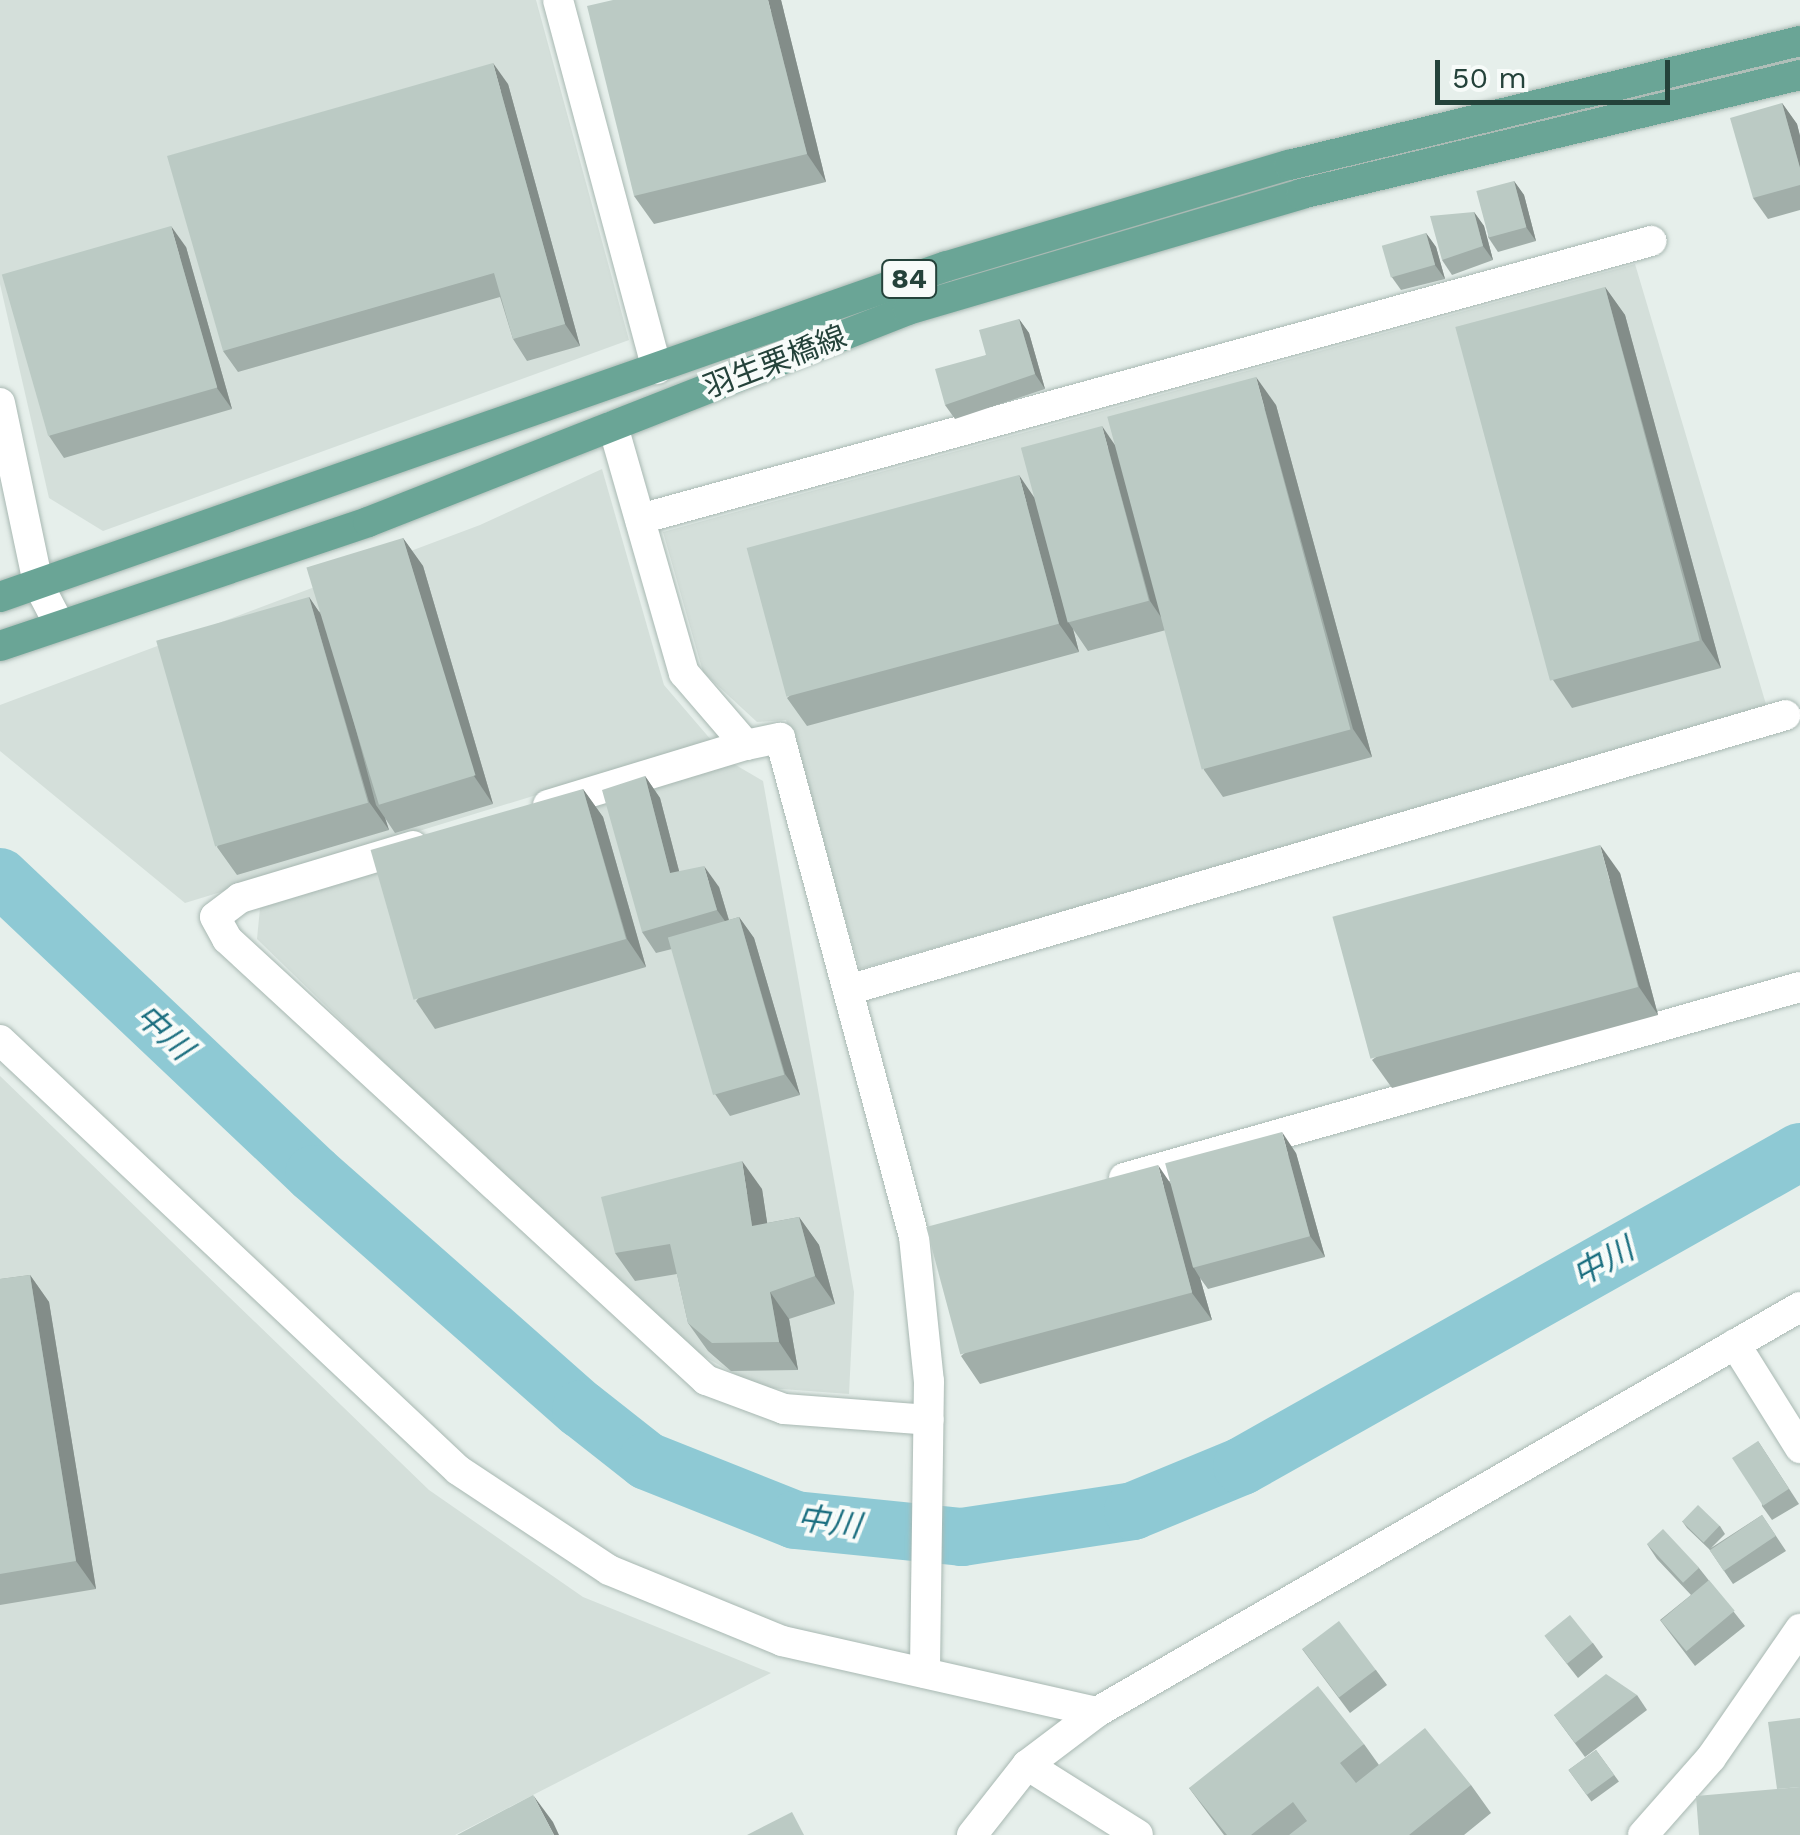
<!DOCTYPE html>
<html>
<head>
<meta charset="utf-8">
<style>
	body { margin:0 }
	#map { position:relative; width:1800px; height:1835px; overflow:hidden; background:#e6efeb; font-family:"Work Sans","Noto Sans JP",sans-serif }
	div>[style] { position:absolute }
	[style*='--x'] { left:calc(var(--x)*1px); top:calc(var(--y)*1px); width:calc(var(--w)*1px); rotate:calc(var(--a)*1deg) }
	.built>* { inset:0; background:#d4dfda }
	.river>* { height:58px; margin:-29px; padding:0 29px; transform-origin:29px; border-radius:29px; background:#8ec9d4 }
	.roads { filter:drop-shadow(0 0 2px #a8b8b2) drop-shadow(0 0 2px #a8b8b2) }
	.minor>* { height:30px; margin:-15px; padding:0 15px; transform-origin:15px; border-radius:15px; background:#fff }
	.tertiary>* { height:30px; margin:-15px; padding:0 15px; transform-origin:15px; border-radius:15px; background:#fff }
	.primary>* { height:30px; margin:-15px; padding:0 15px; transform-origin:15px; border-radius:15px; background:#6aa596 }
	.wall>* { inset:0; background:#a1aea9; transform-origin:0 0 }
	.shaded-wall>* { inset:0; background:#838d89 }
	.building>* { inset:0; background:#bbcac4; transform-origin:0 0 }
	span { translate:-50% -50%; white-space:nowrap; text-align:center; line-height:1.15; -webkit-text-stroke:8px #f7fbf9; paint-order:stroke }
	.shield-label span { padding:2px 8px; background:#f7fbf9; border:2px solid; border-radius:8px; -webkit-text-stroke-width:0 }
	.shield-label { font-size:28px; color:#24423a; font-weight:700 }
	.street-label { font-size:30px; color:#24423a }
	.water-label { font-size:32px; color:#1c6f80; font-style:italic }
	.scale { position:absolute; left:1435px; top:60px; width:235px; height:45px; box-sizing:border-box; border:5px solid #24423a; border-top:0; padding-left:12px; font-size:30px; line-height:35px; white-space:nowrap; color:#24423a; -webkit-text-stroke:8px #f7fbf9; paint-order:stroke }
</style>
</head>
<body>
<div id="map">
	<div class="built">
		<i style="clip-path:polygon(0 0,536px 0,629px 340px,103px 531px,49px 498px,0 284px)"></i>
		<i style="clip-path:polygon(1635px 264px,1768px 711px,860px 969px,786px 720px,757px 722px,703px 672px,663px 532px)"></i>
		<i style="clip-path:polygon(602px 469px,664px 685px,712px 741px,185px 903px,0 751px,0 705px,480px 525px)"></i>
		<i style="clip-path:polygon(734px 764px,763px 781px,854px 1292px,849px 1394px,757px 1387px,662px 1332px,257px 939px,260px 908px)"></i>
		<i style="clip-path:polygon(0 1076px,429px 1490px,583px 1597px,771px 1673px,455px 1835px,0 1835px)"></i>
	</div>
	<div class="river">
		<i style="--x:0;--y:877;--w:432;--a:43.4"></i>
		<i style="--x:314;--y:1174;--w:356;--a:41.4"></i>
		<i style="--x:581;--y:1409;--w:84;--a:38.2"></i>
		<i style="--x:647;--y:1461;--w:159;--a:21.7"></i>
		<i style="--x:795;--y:1520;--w:168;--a:5.8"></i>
		<i style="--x:962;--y:1537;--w:173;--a:-8.6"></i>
		<i style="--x:1133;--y:1511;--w:118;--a:-22.4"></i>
		<i style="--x:1242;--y:1466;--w:640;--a:-29.37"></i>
	</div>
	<div class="roads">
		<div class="minor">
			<i style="--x:558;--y:0;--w:382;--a:75"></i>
			<i style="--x:613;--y:426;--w:257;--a:74"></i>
			<i style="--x:684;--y:673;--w:95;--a:49.3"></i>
			<i style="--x:746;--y:745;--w:35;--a:-12"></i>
			<i style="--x:780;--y:738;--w:517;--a:74.97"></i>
			<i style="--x:914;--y:1237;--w:145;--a:84.1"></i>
			<i style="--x:929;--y:1381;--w:292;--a:90.8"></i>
			<i style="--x:640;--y:519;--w:1049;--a:-15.37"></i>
			<i style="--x:548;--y:805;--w:207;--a:-16.9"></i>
			<i style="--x:413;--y:846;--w:181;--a:163.3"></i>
			<i style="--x:240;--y:898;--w:31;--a:143"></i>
			<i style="--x:215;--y:917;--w:25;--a:61"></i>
			<i style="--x:227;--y:939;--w:651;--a:42.63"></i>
			<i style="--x:706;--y:1380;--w:83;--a:20.4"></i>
			<i style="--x:784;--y:1409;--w:145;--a:4.3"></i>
			<i style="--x:848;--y:990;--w:977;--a:-16.34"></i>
			<i style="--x:1124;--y:1178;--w:702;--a:-15.78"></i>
			<i style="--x:1735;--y:1344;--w:123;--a:58"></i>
			<i style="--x:1027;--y:1765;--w:131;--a:32.2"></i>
			<i style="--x:1643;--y:1835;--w:103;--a:-48.6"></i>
			<i style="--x:1711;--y:1758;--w:157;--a:-55.4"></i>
		</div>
		<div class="tertiary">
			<i style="--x:0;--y:403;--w:185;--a:78.1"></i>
			<i style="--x:38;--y:584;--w:45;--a:62.3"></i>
			<i style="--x:0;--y:1040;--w:628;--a:43.19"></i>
			<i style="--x:458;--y:1470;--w:181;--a:33.5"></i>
			<i style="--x:609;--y:1570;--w:187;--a:22.3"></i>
			<i style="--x:782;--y:1641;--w:323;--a:12.7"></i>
			<i style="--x:972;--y:1835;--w:89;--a:-51.8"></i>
			<i style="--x:1027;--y:1765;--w:88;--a:-37.1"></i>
			<i style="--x:1097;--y:1712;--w:811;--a:-29.95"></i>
		</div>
		<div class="primary">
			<i style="--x:0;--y:597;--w:1003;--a:-19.27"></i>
			<i style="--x:947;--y:266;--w:357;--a:-16.5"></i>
			<i style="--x:1289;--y:165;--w:526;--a:-13.64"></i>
			<i style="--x:0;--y:646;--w:388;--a:-18.6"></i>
			<i style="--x:368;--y:522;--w:580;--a:-21.43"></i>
			<i style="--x:908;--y:310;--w:410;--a:-16.4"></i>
			<i style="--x:1301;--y:194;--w:513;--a:-13.41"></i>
		</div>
	</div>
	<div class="wall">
		<i style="clip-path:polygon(781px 0,826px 182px,654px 224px,634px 196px)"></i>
		<i style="clip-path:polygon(508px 84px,580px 346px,527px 361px,513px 339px,500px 297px,238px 372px,223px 351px)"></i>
		<i style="clip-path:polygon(1782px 103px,1797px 124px,1800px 136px,1800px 210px,1768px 219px,1753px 198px)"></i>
		<i style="clip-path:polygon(1514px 181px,1524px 195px,1536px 241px,1498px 252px,1488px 237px)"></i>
		<i style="clip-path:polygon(1474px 212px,1484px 226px,1493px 260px,1452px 275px,1442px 260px)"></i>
		<i style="clip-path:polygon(1426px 233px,1436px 247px,1445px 279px,1401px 290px,1391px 276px)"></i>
		<i style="clip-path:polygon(186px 247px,232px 409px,64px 458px,49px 436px)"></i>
		<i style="clip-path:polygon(1605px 287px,1625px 315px,1721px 668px,1572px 708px,1553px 680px)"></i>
		<i style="clip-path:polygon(1019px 319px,1029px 333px,1045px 389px,955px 419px,945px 405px,986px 355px)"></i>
		<i style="clip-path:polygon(1276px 405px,1372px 757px,1223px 797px,1204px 770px,1166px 630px,1088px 651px,1073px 629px,1079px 652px,807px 726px,787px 698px,1034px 497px,1115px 444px)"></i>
		<i style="clip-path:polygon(403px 538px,423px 566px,493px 804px,395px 833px,385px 818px,389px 830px,237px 875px,217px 847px,309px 597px,319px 612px)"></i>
		<i style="clip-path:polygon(645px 776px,660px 798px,679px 871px,719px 887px,729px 920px,739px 917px,754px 938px,800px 1095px,730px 1116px,715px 1094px,672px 949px,656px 953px,642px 932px)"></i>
		<i style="clip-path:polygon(583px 789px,603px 817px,646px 967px,435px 1029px,416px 1001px)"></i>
		<i style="clip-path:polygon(1620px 873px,1658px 1015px,1392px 1088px,1372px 1060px)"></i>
		<i style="clip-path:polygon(1296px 1153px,1325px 1257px,1208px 1289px,1200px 1278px,1212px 1320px,980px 1384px,961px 1356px,1170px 1183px)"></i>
		<i style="clip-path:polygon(762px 1189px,767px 1223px,799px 1217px,819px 1245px,835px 1304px,789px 1319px,798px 1370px,731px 1371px,708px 1351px,688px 1323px,677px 1274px,635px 1281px,615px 1253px)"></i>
		<i style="clip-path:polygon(30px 1275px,49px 1302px,96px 1589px,0 1605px,0 1279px)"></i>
		<i style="clip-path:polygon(1758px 1441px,1799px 1504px,1772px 1520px,1762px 1506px)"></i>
		<i style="clip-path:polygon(1762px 1515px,1786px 1551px,1733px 1584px,1709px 1549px,1687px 1528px,1682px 1521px,1720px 1526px,1725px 1534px,1711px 1548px)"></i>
		<i style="clip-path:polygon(1647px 1544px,1699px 1568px,1745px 1626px,1695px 1666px,1660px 1620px,1691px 1595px,1657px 1559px)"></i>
		<i style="clip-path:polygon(1545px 1636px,1593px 1643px,1603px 1657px,1578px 1678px)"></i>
		<i style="clip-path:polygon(1302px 1649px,1376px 1670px,1387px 1685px,1350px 1713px)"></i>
		<i style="clip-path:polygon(1637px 1695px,1647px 1710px,1585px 1757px,1554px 1715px)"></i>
		<i style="clip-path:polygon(1364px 1744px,1379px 1765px,1471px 1785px,1491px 1813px,1464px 1835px,1224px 1835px,1189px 1788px)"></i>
		<i style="left:1596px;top:1750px;width:39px;height:34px;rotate:54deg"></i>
	</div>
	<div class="shaded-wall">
		<i style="clip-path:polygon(768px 0,781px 0,826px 182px,807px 154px)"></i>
		<i style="clip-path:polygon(493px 63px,508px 84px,580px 346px,565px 324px)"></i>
		<i style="clip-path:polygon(1782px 103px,1797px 124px,1800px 136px,1800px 168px)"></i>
		<i style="clip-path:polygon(1514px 181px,1524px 195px,1536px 241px,1526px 227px)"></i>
		<i style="clip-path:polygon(1474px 212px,1484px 226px,1493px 260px,1483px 246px)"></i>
		<i style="clip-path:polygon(171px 226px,186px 247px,232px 409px,217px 388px)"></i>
		<i style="clip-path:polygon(1426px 233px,1436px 247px,1445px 279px,1435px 265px)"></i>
		<i style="clip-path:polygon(1605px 287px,1625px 315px,1721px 668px,1702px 640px)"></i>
		<i style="clip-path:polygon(1019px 319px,1029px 333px,1045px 389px,1035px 374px)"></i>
		<i style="clip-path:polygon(1256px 377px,1276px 405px,1372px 757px,1353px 729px)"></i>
		<i style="clip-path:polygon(1102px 426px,1121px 454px,1169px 629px,1150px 601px)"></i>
		<i style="clip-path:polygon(1019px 475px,1038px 503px,1069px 623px,1073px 629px,1079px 652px,1059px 624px)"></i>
		<i style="clip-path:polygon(403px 538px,423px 566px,493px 804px,474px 776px)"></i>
		<i style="clip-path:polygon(309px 597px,328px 625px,376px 805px,385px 818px,389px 830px,369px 802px)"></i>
		<i style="clip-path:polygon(645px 776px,660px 798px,685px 894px,670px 873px)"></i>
		<i style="clip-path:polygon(583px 789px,603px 817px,646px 967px,627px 939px)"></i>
		<i style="clip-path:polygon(1600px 845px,1620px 873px,1658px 1015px,1639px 987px)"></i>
		<i style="clip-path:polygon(704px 866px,719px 887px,732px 931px,717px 910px)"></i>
		<i style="clip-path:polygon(739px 917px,754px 938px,800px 1095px,785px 1074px)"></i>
		<i style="clip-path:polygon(1282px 1132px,1296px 1153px,1325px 1257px,1310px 1236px)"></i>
		<i style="clip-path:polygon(742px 1161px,762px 1189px,772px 1254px,752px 1226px)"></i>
		<i style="clip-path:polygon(1158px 1165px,1177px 1193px,1194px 1268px,1200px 1278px,1212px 1320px,1192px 1293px)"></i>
		<i style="clip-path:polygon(799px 1217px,819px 1245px,835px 1304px,815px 1276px)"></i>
		<i style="clip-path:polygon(30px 1275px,49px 1302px,96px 1589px,76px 1561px)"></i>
		<i style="clip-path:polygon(770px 1292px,789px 1319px,798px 1370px,779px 1342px)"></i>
		<i style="clip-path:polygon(533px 1795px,553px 1822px,559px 1835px,554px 1835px)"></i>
	</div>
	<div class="building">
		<i style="clip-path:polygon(613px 0,768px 0,807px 154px,634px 196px,587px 6px)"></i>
		<i style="clip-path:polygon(493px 63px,565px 324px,513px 339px,494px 273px,223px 351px,167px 156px)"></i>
		<i style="clip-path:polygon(1782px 103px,1800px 168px,1800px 185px,1753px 198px,1730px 118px)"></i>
		<i style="left:1514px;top:181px;width:48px;height:39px;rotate:75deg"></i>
		<i style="clip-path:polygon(1474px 212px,1483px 246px,1442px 260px,1430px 216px)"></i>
		<i style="left:171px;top:226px;width:168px;height:176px;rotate:74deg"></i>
		<i style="left:1426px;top:233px;width:33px;height:46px;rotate:74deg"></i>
		<i style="left:1605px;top:287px;width:366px;height:155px;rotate:75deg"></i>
		<i style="clip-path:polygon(1019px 319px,1035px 374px,945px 405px,935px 369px,986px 355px,979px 330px)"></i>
		<i style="left:1256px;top:377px;width:365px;height:154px;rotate:75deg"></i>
		<i style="left:1102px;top:426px;width:181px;height:84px;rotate:75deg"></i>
		<i style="left:1019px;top:475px;width:154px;height:282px;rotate:75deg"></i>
		<i style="left:403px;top:538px;width:248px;height:101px;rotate:73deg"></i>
		<i style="left:309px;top:597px;width:214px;height:159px;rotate:74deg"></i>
		<i style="clip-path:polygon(645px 776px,670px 873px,704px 866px,717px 910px,642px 932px,602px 790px)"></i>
		<i style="left:583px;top:789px;width:156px;height:221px;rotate:74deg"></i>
		<i style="left:1600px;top:845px;width:147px;height:277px;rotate:75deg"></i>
		<i style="left:739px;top:917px;width:164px;height:74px;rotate:74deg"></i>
		<i style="left:1282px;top:1132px;width:108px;height:121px;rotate:75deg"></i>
		<i style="clip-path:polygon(742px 1161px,752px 1226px,799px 1217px,815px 1276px,770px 1292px,779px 1342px,712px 1343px,688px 1323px,670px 1244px,615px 1253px,601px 1197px)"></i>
		<i style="left:1158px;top:1165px;width:132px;height:240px;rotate:75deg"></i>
		<i style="clip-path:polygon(30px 1275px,76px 1561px,0 1574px,0 1279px)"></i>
		<i style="left:1758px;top:1441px;width:57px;height:31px;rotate:57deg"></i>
		<i style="left:1698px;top:1505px;width:30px;height:23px;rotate:44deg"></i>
		<i style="left:1762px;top:1515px;width:25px;height:63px;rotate:56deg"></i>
		<i style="left:1663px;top:1529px;width:53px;height:22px;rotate:47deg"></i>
		<i style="left:1709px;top:1580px;width:40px;height:63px;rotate:50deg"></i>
		<i style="left:1570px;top:1615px;width:36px;height:33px;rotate:51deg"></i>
		<i style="left:1339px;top:1621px;width:61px;height:46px;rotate:53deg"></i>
		<i style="clip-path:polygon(1606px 1674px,1637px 1695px,1575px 1743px,1554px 1715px)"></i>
		<i style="clip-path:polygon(1318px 1686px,1364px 1744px,1340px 1763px,1356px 1783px,1425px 1728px,1471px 1785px,1409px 1835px,1289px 1835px,1307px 1821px,1293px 1802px,1251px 1835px,1227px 1835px,1189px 1788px)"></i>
		<i style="clip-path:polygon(1800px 1718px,1800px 1787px,1777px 1789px,1768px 1722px)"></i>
		<i style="left:1596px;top:1750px;width:31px;height:34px;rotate:54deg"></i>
		<i style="clip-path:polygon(1800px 1787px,1800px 1835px,1699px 1835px,1696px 1796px)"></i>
		<i style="clip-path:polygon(533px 1795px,554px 1835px,457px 1835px)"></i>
		<i style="clip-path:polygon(792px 1812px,804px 1835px,747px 1835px)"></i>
	</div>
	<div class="shield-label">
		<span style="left:909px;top:279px">84</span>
	</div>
	<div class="street-label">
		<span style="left:775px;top:362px;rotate:-21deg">羽生栗橋線</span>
	</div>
	<div class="water-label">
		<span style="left:164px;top:1032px;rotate:43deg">中川</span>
		<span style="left:1603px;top:1262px;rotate:-29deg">中川</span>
		<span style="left:829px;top:1522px;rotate:8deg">中川</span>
	</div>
	<div class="scale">50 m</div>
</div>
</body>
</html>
